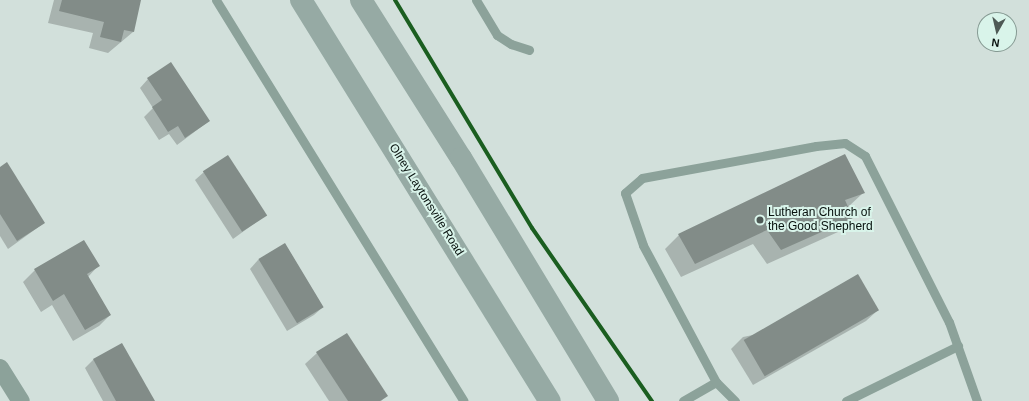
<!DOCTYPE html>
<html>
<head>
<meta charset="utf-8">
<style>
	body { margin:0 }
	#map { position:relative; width:1029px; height:401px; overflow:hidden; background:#d2e0db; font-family:Helvetica,sans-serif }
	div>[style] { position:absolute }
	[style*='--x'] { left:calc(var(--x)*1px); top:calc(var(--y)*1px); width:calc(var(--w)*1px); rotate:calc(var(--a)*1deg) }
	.shadow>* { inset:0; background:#0003 }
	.building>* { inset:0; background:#828c88; transform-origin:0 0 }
	.service>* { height:9px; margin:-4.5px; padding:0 4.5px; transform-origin:4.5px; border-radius:4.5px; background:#8ca29a }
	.minor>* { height:18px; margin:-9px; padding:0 9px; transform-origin:9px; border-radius:9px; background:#8ca29a }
	.secondary>* { height:22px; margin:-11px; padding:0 11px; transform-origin:11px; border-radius:11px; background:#96aaa4 }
	.cycleway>* { height:4px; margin:-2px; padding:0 2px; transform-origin:2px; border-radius:2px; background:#1b5e20 }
	.dots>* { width:11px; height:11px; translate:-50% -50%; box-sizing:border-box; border:2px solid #d9f4ea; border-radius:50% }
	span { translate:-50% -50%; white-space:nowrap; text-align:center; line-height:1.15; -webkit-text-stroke:4px #d9f4ea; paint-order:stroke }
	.street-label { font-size:12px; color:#07100d }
	.poi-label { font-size:12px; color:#07100d }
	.left { translate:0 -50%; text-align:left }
	.north { position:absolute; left:977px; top:12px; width:40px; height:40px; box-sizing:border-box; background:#d9f4ea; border:1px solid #859992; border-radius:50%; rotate:188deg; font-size:11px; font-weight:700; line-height:16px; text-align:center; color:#07100d }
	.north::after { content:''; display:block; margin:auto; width:14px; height:18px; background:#4e5955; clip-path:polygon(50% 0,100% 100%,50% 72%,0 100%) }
</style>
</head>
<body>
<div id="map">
	<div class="shadow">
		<i style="clip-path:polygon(54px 0,140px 0,133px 32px,108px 53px,89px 48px,93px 33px,48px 23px)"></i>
		<i style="clip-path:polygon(148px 79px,209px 121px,177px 145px,169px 134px,159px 140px,144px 117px,153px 108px,140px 88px)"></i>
		<i style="clip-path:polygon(845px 156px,863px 193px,847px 208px,852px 218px,838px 232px,767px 264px,753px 244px,681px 277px,665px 249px,679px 235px)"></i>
		<i style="clip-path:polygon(0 168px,44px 223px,8px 249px,0 236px)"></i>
		<i style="clip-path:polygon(204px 172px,266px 215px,233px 239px,195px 180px)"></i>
		<i style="clip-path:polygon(285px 244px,323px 307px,314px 315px,287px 331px,250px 269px,258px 260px)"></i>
		<i style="clip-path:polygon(98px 266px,88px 277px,110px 315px,99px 326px,73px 341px,52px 305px,41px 312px,23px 282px,35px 270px)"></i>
		<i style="clip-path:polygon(878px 310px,866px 321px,753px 385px,731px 349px,743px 337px)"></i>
		<i style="clip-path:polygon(122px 344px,154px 401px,103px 401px,85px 368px,93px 360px)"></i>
		<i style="clip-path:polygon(317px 353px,387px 396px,381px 401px,329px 401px,305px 364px)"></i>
	</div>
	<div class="building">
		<i style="clip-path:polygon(62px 0,141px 0,134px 32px,124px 30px,121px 42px,100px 37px,104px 22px,59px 11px)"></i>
		<i style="clip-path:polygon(171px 62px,210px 121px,185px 138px,178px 126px,168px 132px,152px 107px,162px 100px,147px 78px)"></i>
		<i style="clip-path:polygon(845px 154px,865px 193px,845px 200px,853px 218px,781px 250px,767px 230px,695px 264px,678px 234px)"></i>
		<i style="left:228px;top:155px;width:72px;height:30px;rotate:57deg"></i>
		<i style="clip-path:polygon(7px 162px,45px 223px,17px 241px,0 214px,0 167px)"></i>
		<i style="clip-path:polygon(84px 240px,100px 266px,87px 274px,111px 315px,85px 330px,64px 294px,53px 301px,34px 269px)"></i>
		<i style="left:285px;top:243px;width:75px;height:31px;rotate:59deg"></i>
		<i style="left:858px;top:274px;width:42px;height:132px;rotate:60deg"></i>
		<i style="clip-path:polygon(347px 333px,388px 396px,380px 401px,348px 401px,316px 352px)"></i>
		<i style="clip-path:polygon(122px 343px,155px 401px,116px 401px,93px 359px)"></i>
	</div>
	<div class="service">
		<i style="--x:216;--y:0;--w:471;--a:58.3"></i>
		<i style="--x:476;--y:0;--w:41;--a:59"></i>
		<i style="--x:497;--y:35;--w:17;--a:33"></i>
		<i style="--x:511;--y:44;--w:19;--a:18"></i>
		<i style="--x:716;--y:382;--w:27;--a:45"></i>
		<i style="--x:683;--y:401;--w:38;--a:-30"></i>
		<i style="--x:716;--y:382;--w:155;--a:-118.1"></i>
		<i style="--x:643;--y:245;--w:55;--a:-109.1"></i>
		<i style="--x:625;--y:193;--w:23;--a:-41"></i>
		<i style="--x:642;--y:178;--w:177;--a:-10.4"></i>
		<i style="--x:816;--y:146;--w:29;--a:-6"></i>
		<i style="--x:845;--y:143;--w:24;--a:33"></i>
		<i style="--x:865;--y:156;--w:186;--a:63.2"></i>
		<i style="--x:949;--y:322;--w:84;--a:70.5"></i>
		<i style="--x:846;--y:401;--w:125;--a:-26.2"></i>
	</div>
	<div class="minor">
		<i style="--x:0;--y:368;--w:39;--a:58"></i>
	</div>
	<div class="secondary">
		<i style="--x:301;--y:0;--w:472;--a:58.2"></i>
		<i style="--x:361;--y:0;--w:187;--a:57.7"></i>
		<i style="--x:461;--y:158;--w:284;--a:58.8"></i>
	</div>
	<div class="cycleway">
		<i style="--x:395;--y:0;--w:266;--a:59"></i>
		<i style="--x:532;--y:228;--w:211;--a:55.3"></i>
	</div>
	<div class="dots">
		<i style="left:760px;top:220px;background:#4e5955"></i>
	</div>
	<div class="street-label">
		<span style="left:426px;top:200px;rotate:58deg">Olney Laytonsville Road</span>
	</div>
	<div class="poi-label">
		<span class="left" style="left:768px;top:220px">Lutheran Church of<br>the Good Shepherd</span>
	</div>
	<div class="north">N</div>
</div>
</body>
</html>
